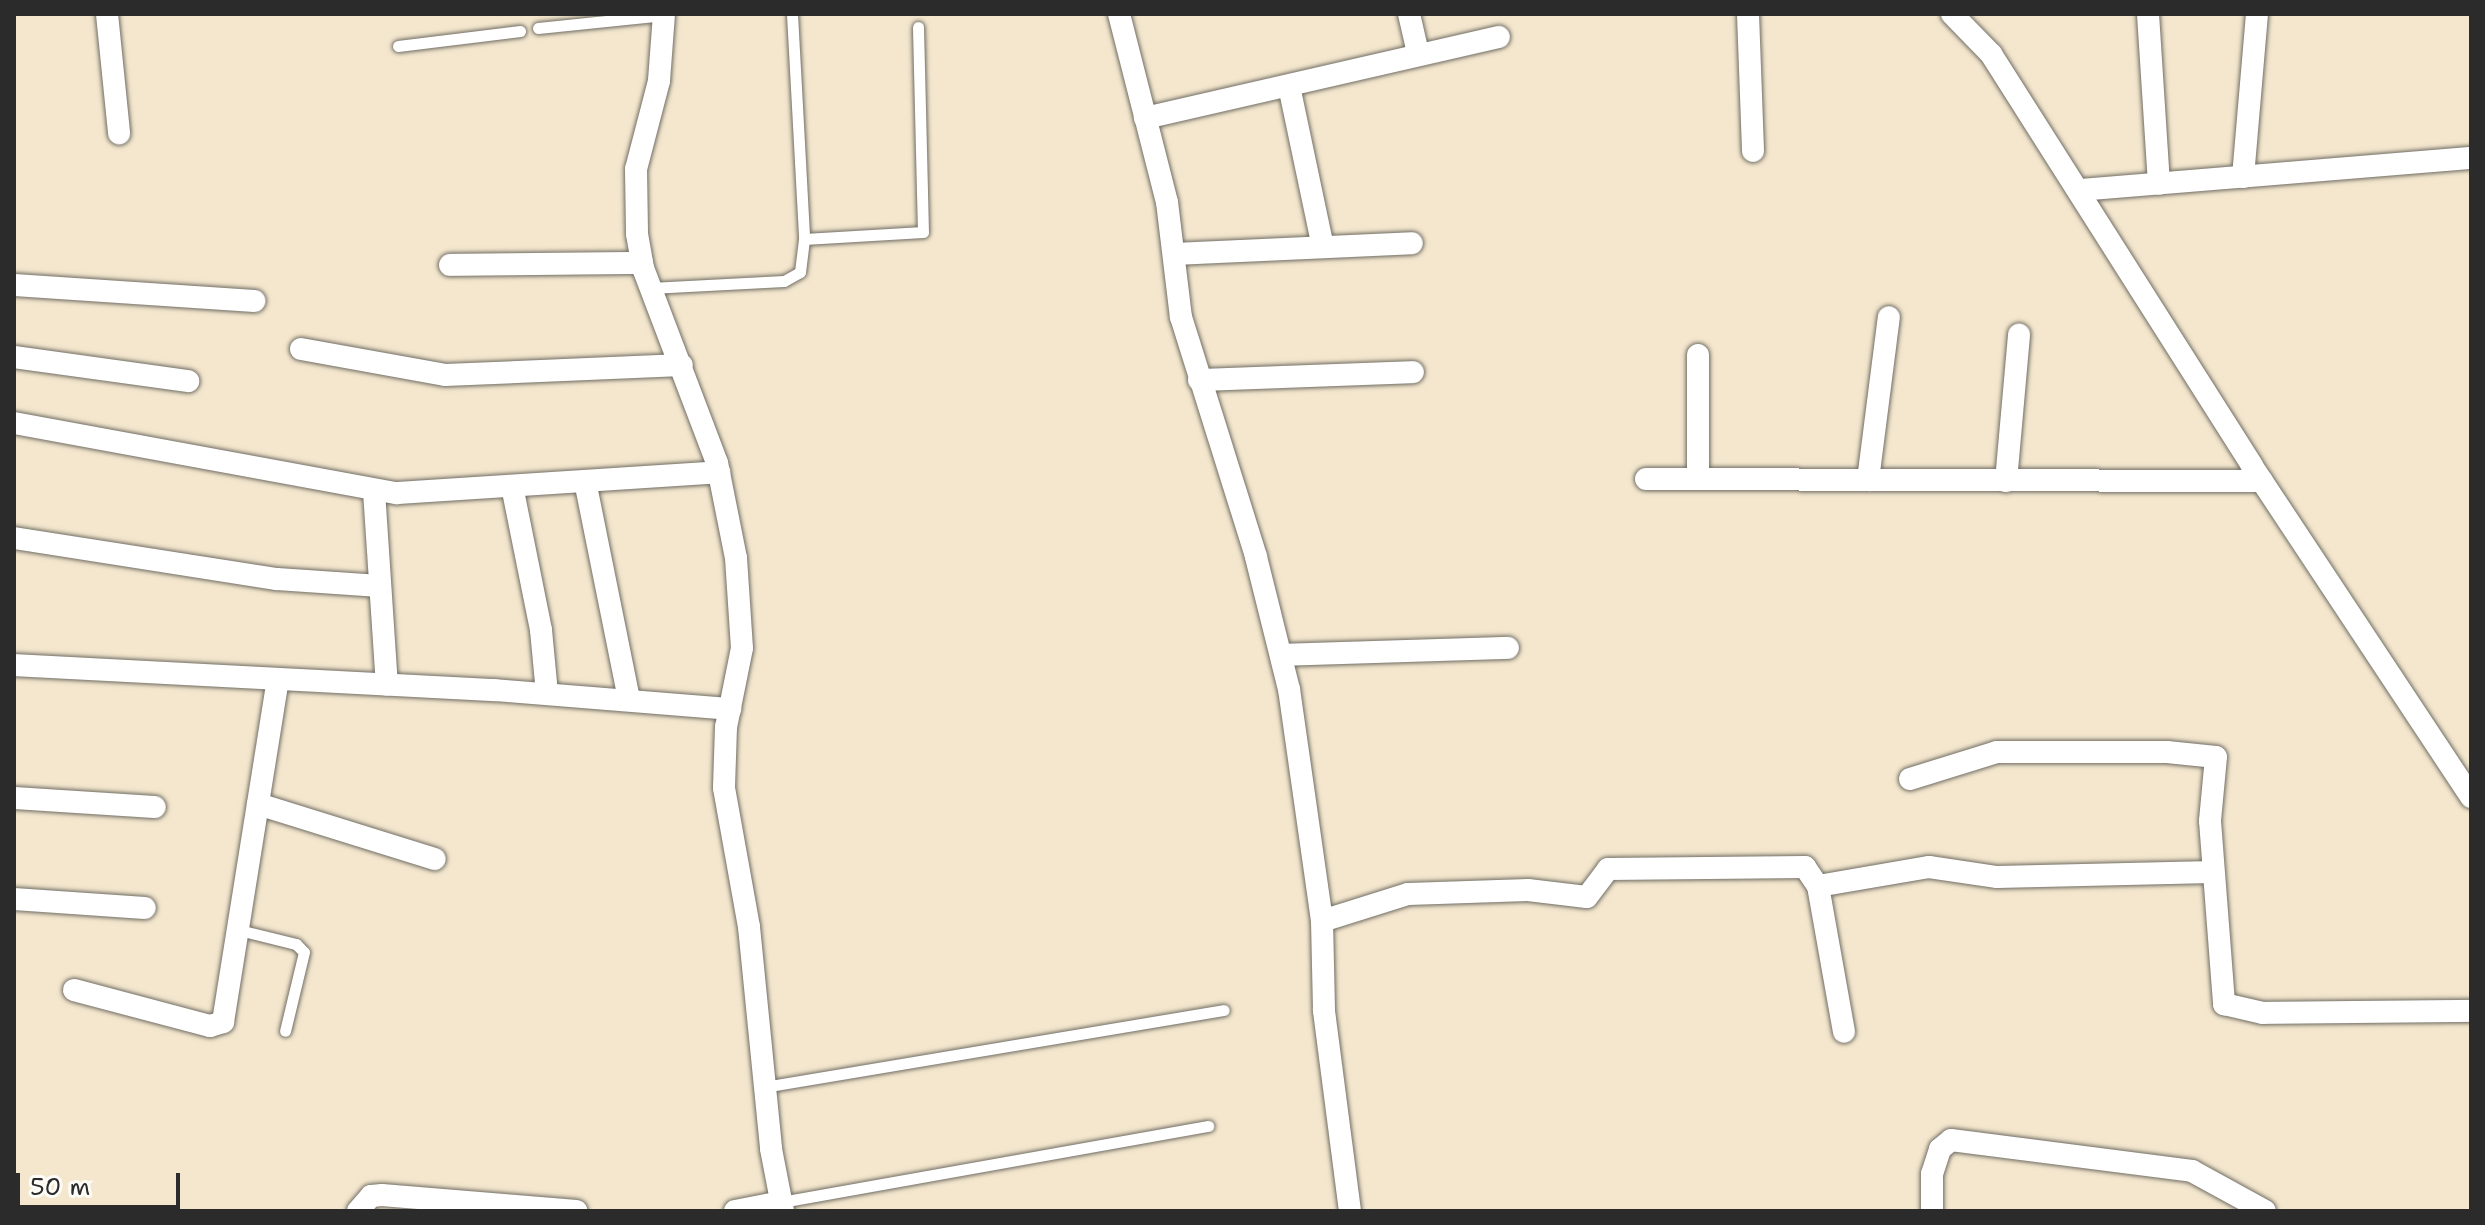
<!DOCTYPE html>
<html>
<head>
<meta charset="utf-8">
<style>
	body { margin:0 }
	#map { position:relative; width:2485px; height:1225px; overflow:hidden; background:#f4e7ce; font-family:"Shantell Sans",sans-serif }
	div>[style] { position:absolute }
	[style*='--x'] { left:calc(var(--x)*1px); top:calc(var(--y)*1px); width:calc(var(--w)*1px); rotate:calc(var(--a)*1deg) }
	.roads { filter:drop-shadow(0 0 2px #716d64) drop-shadow(0 0 2px #716d64) }
	.service>* { height:11px; margin:-5.5px; padding:0 5.5px; transform-origin:5.5px; border-radius:5.5px; background:#fff }
	.minor>* { height:22px; margin:-11px; padding:0 11px; transform-origin:11px; border-radius:11px; background:#fff }
	span { translate:-50% -50%; white-space:nowrap; text-align:center; line-height:1.15; -webkit-text-stroke:6px #fdfcf7; paint-order:stroke }
	.frame { position:absolute; inset:0; border:16px solid #2b2b2b; pointer-events:none }
	.scale { position:absolute; left:16px; top:1173px; width:164px; height:36px; box-sizing:border-box; border:4px solid #2b2b2b; border-top:0; padding-left:10px; font-size:24px; line-height:28px; white-space:nowrap; color:#2b2b2b; -webkit-text-stroke:6px #fdfcf7; paint-order:stroke }
</style>
</head>
<body>
<div id="map">
	<div class="roads">
		<div class="service">
			<i style="--x:792;--y:14;--w:225;--a:86.9"></i>
			<i style="--x:538;--y:28;--w:127;--a:-5.9"></i>
			<i style="--x:398;--y:46;--w:123;--a:-7"></i>
			<i style="--x:650;--y:288;--w:134;--a:-3"></i>
			<i style="--x:784;--y:281;--w:18;--a:-29"></i>
			<i style="--x:800;--y:272;--w:33;--a:-83"></i>
			<i style="--x:804;--y:239;--w:119;--a:-3.4"></i>
			<i style="--x:923;--y:232;--w:205;--a:-91.4"></i>
			<i style="--x:239;--y:930;--w:59;--a:13.8"></i>
			<i style="--x:296;--y:944;--w:11;--a:45"></i>
			<i style="--x:304;--y:952;--w:81;--a:103.5"></i>
			<i style="--x:764;--y:1087;--w:466;--a:-9.5"></i>
			<i style="--x:781;--y:1202;--w:434;--a:-10.1"></i>
		</div>
		<div class="minor">
			<i style="--x:107;--y:14;--w:120;--a:84.2"></i>
			<i style="--x:664;--y:14;--w:67;--a:94.3"></i>
			<i style="--x:659;--y:81;--w:91;--a:104.6"></i>
			<i style="--x:636;--y:169;--w:65;--a:89.1"></i>
			<i style="--x:637;--y:234;--w:35;--a:80"></i>
			<i style="--x:643;--y:268;--w:209;--a:69.2"></i>
			<i style="--x:717;--y:463;--w:97;--a:78.7"></i>
			<i style="--x:736;--y:558;--w:90;--a:86.2"></i>
			<i style="--x:742;--y:648;--w:81;--a:101.4"></i>
			<i style="--x:726;--y:727;--w:61;--a:91.9"></i>
			<i style="--x:724;--y:788;--w:141;--a:79.8"></i>
			<i style="--x:749;--y:927;--w:223;--a:84.3"></i>
			<i style="--x:771;--y:1149;--w:63;--a:79"></i>
			<i style="--x:1119;--y:14;--w:194;--a:75.7"></i>
			<i style="--x:1167;--y:202;--w:116;--a:83.1"></i>
			<i style="--x:1181;--y:317;--w:251;--a:72.6"></i>
			<i style="--x:1256;--y:557;--w:136;--a:76"></i>
			<i style="--x:1289;--y:689;--w:234;--a:81.9"></i>
			<i style="--x:1322;--y:921;--w:90;--a:88.7"></i>
			<i style="--x:1324;--y:1011;--w:202;--a:82.6"></i>
			<i style="--x:1409;--y:14;--w:40;--a:77"></i>
			<i style="--x:1748;--y:14;--w:137;--a:87.9"></i>
			<i style="--x:1952;--y:14;--w:56;--a:45.7"></i>
			<i style="--x:1991;--y:54;--w:488;--a:57.6"></i>
			<i style="--x:2252;--y:466;--w:397;--a:56.5"></i>
			<i style="--x:2148;--y:14;--w:170;--a:86.3"></i>
			<i style="--x:1289;--y:86;--w:160;--a:78.1"></i>
			<i style="--x:1145;--y:118;--w:363;--a:-12.9"></i>
			<i style="--x:2243;--y:177;--w:164;--a:-85.1"></i>
			<i style="--x:2080;--y:190;--w:392;--a:-4.7"></i>
			<i style="--x:1174;--y:254;--w:238;--a:-2.6"></i>
			<i style="--x:450;--y:265;--w:192;--a:-0.6"></i>
			<i style="--x:14;--y:285;--w:241;--a:3.8"></i>
			<i style="--x:301;--y:349;--w:146;--a:10.2"></i>
			<i style="--x:445;--y:375;--w:237;--a:-2.4"></i>
			<i style="--x:1698;--y:355;--w:124;--a:90"></i>
			<i style="--x:14;--y:357;--w:176;--a:7.9"></i>
			<i style="--x:1199;--y:380;--w:214;--a:-2.1"></i>
			<i style="--x:14;--y:423;--w:389;--a:10.4"></i>
			<i style="--x:397;--y:493;--w:323;--a:-3.7"></i>
			<i style="--x:1646;--y:479;--w:616;--a:0.19"></i>
			<i style="--x:1868;--y:480;--w:164;--a:-82.7"></i>
			<i style="--x:585;--y:481;--w:222;--a:78.6"></i>
			<i style="--x:2006;--y:481;--w:147;--a:-84.9"></i>
			<i style="--x:512;--y:486;--w:147;--a:78.6"></i>
			<i style="--x:541;--y:630;--w:63;--a:84.6"></i>
			<i style="--x:374;--y:491;--w:194;--a:86.2"></i>
			<i style="--x:14;--y:538;--w:266;--a:8.9"></i>
			<i style="--x:277;--y:579;--w:103;--a:3.9"></i>
			<i style="--x:1281;--y:655;--w:227;--a:-1.8"></i>
			<i style="--x:14;--y:665;--w:481;--a:3"></i>
			<i style="--x:494;--y:690;--w:237;--a:4.6"></i>
			<i style="--x:1910;--y:779;--w:91;--a:-17.2"></i>
			<i style="--x:1997;--y:752;--w:170;--a:0"></i>
			<i style="--x:2167;--y:752;--w:49;--a:5.8"></i>
			<i style="--x:2216;--y:757;--w:64;--a:95.4"></i>
			<i style="--x:2210;--y:821;--w:184;--a:85.6"></i>
			<i style="--x:2224;--y:1004;--w:40;--a:13"></i>
			<i style="--x:2263;--y:1013;--w:208;--a:-0.6"></i>
			<i style="--x:14;--y:798;--w:141;--a:3.7"></i>
			<i style="--x:258;--y:804;--w:185;--a:17.3"></i>
			<i style="--x:1818;--y:886;--w:113;--a:-9.7"></i>
			<i style="--x:1929;--y:867;--w:69;--a:8.4"></i>
			<i style="--x:1997;--y:877;--w:216;--a:-1.3"></i>
			<i style="--x:14;--y:899;--w:131;--a:3.9"></i>
			<i style="--x:1322;--y:921;--w:90;--a:-17.4"></i>
			<i style="--x:1408;--y:894;--w:120;--a:-1.9"></i>
			<i style="--x:1528;--y:890;--w:59;--a:6.8"></i>
			<i style="--x:1587;--y:897;--w:35;--a:-53"></i>
			<i style="--x:1608;--y:869;--w:197;--a:-0.6"></i>
			<i style="--x:1805;--y:867;--w:23;--a:56"></i>
			<i style="--x:1818;--y:886;--w:148;--a:79.9"></i>
			<i style="--x:74;--y:990;--w:141;--a:14.8"></i>
			<i style="--x:210;--y:1026;--w:14;--a:-17"></i>
			<i style="--x:223;--y:1022;--w:347;--a:-80.9"></i>
			<i style="--x:358;--y:1211;--w:20;--a:-49"></i>
			<i style="--x:371;--y:1196;--w:11;--a:-5"></i>
			<i style="--x:382;--y:1195;--w:195;--a:4.7"></i>
			<i style="--x:735;--y:1211;--w:47;--a:-11.1"></i>
			<i style="--x:1932;--y:1211;--w:37;--a:-90"></i>
			<i style="--x:1932;--y:1174;--w:26;--a:-72"></i>
			<i style="--x:1940;--y:1149;--w:14;--a:-39"></i>
			<i style="--x:1951;--y:1140;--w:243;--a:7.3"></i>
			<i style="--x:2192;--y:1171;--w:83;--a:28.7"></i>
		</div>
	</div>
	<div class="frame"></div>
	<div class="scale">50 m</div>
</div>
</body>
</html>
